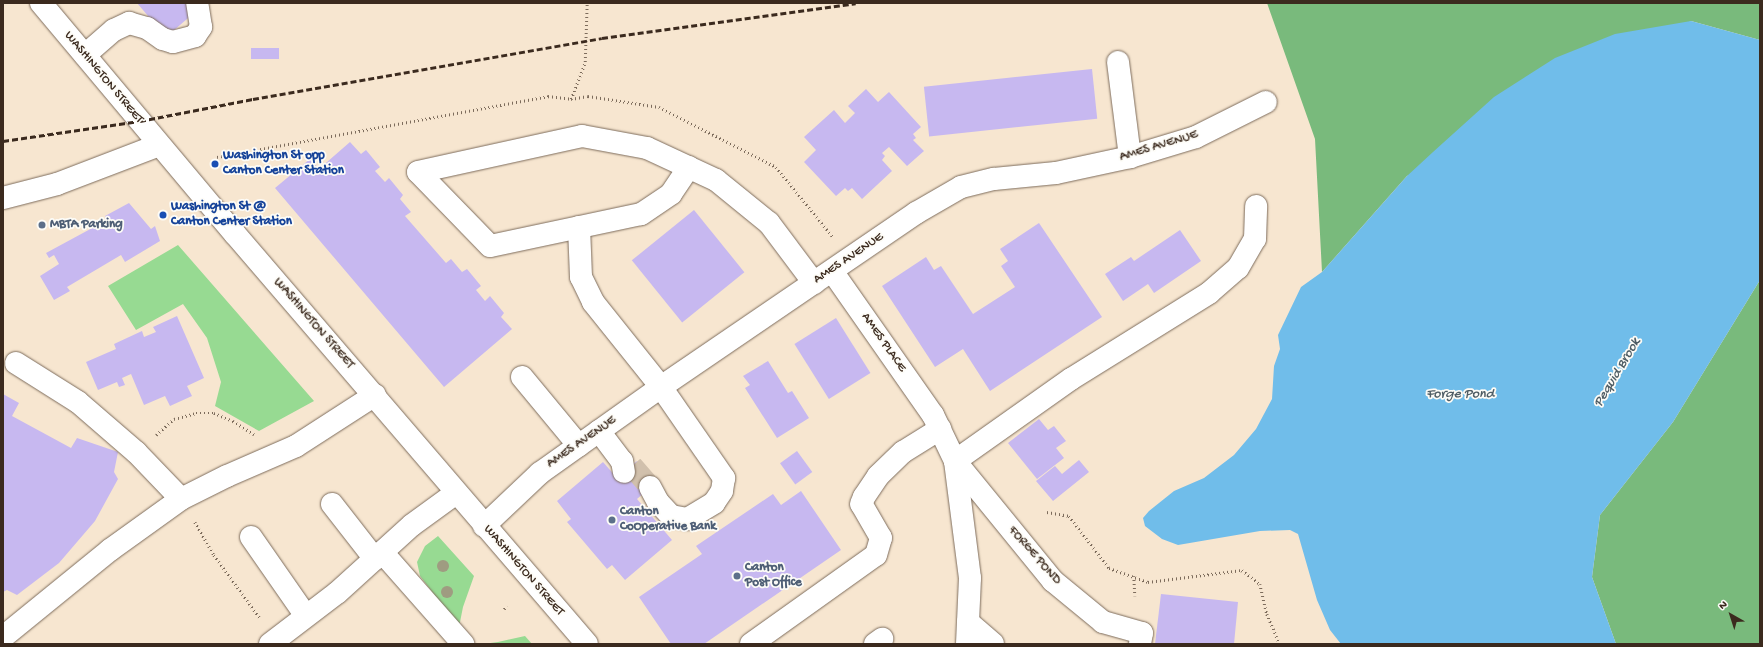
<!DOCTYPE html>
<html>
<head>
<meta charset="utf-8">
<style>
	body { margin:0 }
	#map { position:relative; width:1763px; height:647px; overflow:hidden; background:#f7e6d0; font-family:"Gochi Hand",sans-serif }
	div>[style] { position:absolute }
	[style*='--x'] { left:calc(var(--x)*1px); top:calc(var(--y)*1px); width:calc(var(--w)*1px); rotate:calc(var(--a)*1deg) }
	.green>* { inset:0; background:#97da92 }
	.forest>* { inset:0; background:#79ba7c }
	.water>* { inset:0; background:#70bdea }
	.building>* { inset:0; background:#c7b8f0; transform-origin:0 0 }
	.minor-tunnel>* { height:22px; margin-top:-11px; transform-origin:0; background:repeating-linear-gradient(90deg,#d1c0ac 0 22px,transparent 0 33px) }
	.path>* { height:2.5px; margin-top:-1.25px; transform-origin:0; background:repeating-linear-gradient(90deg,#7d6c5c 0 1px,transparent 0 4px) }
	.roads { filter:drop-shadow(0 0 1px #7d6c5c) drop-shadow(0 0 1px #7d6c5c) }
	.minor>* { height:22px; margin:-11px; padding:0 11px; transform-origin:11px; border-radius:11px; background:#fff }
	.major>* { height:22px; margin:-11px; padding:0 11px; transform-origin:11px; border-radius:11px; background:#fff }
	.rail>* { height:3px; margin-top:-1.5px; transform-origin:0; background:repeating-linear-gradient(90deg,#3b2a1e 0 6px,transparent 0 9px) }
	.trees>* { width:12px; height:12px; margin:-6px; border-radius:50%; background:#9f9c81 }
	.dots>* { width:11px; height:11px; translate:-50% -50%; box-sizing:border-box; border:2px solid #fdfcf7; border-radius:50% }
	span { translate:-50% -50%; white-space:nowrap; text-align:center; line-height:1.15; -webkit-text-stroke:3.5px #fdfcf7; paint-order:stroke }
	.street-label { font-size:13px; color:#3b2a1e }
	.transit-label { font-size:13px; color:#164399; font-weight:700 }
	.left { translate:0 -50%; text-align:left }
	.service-label { font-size:13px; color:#4e5e75; font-weight:700 }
	.water-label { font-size:14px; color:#4e5d65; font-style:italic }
	.frame { position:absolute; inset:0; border:4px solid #3b2a1e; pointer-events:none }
	.north { position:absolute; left:1711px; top:595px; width:40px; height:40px; -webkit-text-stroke:3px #fdfcf7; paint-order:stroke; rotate:321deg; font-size:11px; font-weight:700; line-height:16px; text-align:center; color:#3b2a1e }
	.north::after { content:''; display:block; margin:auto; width:14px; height:18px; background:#3b2a1e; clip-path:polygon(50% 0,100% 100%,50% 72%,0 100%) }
</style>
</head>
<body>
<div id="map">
	<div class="green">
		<i style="clip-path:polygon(178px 245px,314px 401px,259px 431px,215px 406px,221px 382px,207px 338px,183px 304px,136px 330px,108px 286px)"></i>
		<i style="clip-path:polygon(438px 536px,474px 576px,463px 607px,459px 627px,420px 576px,417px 562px,425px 546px)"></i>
		<i style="clip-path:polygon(525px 636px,532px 644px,483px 644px,498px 642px)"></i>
	</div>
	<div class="forest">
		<i style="clip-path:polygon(1267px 3px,1760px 3px,1760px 40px,1691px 21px,1407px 176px,1322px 272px,1315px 139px)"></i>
		<i style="clip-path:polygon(1760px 280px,1760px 644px,1616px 644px,1592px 577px,1600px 515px,1673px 422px)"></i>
	</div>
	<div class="water">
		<i style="clip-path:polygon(1691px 21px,1760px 40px,1760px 280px,1673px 422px,1600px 515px,1592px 577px,1616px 644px,1341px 644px,1330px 630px,1317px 600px,1298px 534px,1290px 530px,1260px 531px,1178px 545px,1162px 539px,1145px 526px,1143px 518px,1149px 511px,1174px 491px,1204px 478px,1234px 455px,1256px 429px,1272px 399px,1274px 366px,1280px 349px,1278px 335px,1301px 287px,1322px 272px,1407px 176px,1433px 152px,1494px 97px,1555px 58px,1615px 34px)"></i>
	</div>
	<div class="building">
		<i style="clip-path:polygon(137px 3px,186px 3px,194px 13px,166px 37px)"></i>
		<i style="left:251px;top:48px;width:28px;height:11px"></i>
		<i style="left:1092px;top:69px;width:50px;height:169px;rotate:84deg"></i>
		<i style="clip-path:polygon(866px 89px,878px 102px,889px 92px,921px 127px,913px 134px,916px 138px,913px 140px,924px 151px,907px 166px,889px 147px,882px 153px,885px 156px,882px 160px,892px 171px,862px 199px,852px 188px,848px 191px,845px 188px,836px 196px,804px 162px,816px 150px,804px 137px,834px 110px,845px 123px,855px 113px,848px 106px)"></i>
		<i style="clip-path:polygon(350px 142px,361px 154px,366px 150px,380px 167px,375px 171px,385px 182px,389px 178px,403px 195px,400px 199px,411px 212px,405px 216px,446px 263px,451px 259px,462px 272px,467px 269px,481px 286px,476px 290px,485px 301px,490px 296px,504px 313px,501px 317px,512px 329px,444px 387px,275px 188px,310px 159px,319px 169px)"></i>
		<i style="clip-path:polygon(129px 203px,151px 229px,155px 226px,160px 241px,125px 262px,121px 255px,67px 287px,70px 291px,54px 300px,40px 276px,59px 264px,54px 255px,49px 258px,46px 253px,107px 220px,105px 216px)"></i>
		<i style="left:694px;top:210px;width:80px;height:80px;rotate:51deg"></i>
		<i style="clip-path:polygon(1039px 223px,1102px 317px,990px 391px,963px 349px,935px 367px,882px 286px,926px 257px,934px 270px,941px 266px,973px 314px,1015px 287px,1001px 266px,1008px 261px,1000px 249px)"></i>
		<i style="clip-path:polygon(1180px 230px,1201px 261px,1154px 293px,1148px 284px,1123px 301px,1105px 274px,1131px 257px,1134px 261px)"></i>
		<i style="clip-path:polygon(177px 316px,204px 378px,187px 386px,192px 396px,170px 406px,165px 396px,144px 405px,131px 374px,122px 378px,125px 385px,119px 387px,117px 382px,98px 390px,86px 362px,116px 349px,114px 344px,142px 331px,144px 337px,156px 332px,153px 327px)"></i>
		<i style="left:836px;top:318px;width:65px;height:49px;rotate:58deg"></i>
		<i style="clip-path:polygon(768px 361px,788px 393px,792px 391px,809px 418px,777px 438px,745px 388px,750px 385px,743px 376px)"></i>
		<i style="clip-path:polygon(3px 394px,19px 403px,12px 416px,71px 448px,77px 438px,118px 452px,114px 472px,118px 479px,95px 521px,59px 563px,17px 595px,7px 590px,3px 592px)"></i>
		<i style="clip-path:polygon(1039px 419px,1048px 430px,1054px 426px,1066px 441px,1056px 448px,1064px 458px,1037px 479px,1008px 443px)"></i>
		<i style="left:797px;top:451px;width:26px;height:21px;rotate:54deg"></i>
		<i style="clip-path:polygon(1079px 460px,1089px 472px,1053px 501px,1036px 481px,1055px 466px,1062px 474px)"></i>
		<i style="clip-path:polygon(637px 461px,655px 483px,637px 499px,672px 540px,625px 580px,612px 565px,607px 569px,567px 522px,571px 519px,557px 501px,603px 462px,617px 478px)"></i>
		<i style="clip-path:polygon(801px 491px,841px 550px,704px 644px,671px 644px,639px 597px,702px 554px,696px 546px,773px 494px,781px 505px)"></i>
		<i style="clip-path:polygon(1161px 594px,1238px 602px,1234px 644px,1155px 644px)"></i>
	</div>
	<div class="minor-tunnel">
		<i style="--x:632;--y:466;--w:28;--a:49"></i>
	</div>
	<div class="path">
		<i style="--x:571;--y:99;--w:40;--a:-69"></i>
		<i style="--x:585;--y:62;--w:59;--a:-88.1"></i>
		<i style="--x:217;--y:157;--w:337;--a:-10.4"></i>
		<i style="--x:548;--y:96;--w:23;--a:7"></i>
		<i style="--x:571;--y:99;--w:17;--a:-10"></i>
		<i style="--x:588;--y:96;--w:72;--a:8.8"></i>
		<i style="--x:659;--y:107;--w:131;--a:27.1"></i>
		<i style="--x:776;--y:167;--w:90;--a:50.8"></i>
		<i style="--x:156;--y:435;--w:24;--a:-42"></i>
		<i style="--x:174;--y:419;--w:23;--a:-15"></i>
		<i style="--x:196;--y:413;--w:18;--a:0"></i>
		<i style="--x:214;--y:413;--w:21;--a:23"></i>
		<i style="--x:233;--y:421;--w:25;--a:32"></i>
		<i style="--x:1047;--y:512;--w:22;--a:10"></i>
		<i style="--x:1069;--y:516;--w:66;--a:52.4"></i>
		<i style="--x:1109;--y:568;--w:41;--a:19.7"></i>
		<i style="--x:1148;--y:582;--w:95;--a:-7.3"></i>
		<i style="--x:1242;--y:570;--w:23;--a:38"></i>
		<i style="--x:1260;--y:584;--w:31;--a:77"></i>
		<i style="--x:1267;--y:614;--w:33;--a:67"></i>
		<i style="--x:195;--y:522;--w:38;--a:60"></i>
		<i style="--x:214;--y:555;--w:78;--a:53.9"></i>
		<i style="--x:1134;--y:576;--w:20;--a:87"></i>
		<i style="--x:504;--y:609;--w:4;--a:-56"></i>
	</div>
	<div class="roads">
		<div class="minor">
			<i style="--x:85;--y:55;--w:38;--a:-41"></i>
			<i style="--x:114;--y:30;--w:17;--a:-25"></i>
			<i style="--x:129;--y:23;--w:19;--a:16"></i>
			<i style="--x:147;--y:28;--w:19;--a:35"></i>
			<i style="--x:163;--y:39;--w:10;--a:17"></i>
			<i style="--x:173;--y:42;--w:23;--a:-15"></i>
			<i style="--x:195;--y:36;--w:11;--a:-56"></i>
			<i style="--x:201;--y:27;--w:24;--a:-99"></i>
			<i style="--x:1118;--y:62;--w:96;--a:82.8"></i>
			<i style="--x:689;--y:167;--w:32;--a:124"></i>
			<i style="--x:671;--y:194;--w:36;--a:146"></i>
			<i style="--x:641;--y:214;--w:154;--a:168"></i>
			<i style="--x:490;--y:246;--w:103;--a:-134.2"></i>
			<i style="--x:418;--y:172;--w:168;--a:-12.4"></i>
			<i style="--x:582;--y:136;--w:66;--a:10.5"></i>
			<i style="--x:647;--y:148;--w:76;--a:24.9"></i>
			<i style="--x:716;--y:180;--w:68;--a:39.1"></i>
			<i style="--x:769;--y:223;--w:75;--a:53.1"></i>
			<i style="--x:3;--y:198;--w:56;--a:-14.5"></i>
			<i style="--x:57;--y:184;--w:109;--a:-20.9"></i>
			<i style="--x:579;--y:227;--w:50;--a:87.7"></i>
			<i style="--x:581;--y:277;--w:28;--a:64"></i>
			<i style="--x:593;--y:302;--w:109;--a:51.3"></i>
			<i style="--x:661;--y:387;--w:111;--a:55.3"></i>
			<i style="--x:724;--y:478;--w:13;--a:99"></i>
			<i style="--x:722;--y:491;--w:14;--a:124"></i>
			<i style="--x:714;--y:503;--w:31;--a:149"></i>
			<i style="--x:687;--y:519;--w:16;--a:-169"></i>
			<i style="--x:671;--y:516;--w:19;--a:-133"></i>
			<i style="--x:658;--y:502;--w:17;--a:-118"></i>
			<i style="--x:832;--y:271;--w:176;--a:55"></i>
			<i style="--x:933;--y:415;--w:51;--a:64.4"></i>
			<i style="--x:955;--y:461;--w:118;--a:82.7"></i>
			<i style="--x:970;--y:578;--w:66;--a:92.6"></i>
			<i style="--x:16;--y:363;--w:73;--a:32.2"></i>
			<i style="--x:78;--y:402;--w:77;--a:40.8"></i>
			<i style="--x:136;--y:452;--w:65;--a:46.2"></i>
			<i style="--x:522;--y:377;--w:89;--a:50.4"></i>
			<i style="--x:599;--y:431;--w:38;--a:53"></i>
			<i style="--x:622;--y:461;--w:11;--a:80"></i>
			<i style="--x:332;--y:504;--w:70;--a:52"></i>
			<i style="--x:484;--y:526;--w:77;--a:-43.4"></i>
			<i style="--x:540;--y:473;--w:148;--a:-35.4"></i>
			<i style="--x:661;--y:387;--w:309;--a:-34.3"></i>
			<i style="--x:916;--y:213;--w:52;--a:-30"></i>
			<i style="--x:961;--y:187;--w:34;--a:-14"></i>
			<i style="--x:994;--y:179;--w:62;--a:-5.5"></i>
			<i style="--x:1056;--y:173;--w:76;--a:-12.2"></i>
			<i style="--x:1130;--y:157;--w:69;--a:-16.9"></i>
			<i style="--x:1196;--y:137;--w:78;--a:-26.6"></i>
			<i style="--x:251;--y:537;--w:96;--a:55.2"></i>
			<i style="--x:382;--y:552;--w:123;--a:48.6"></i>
			<i style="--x:968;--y:622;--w:33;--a:41"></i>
			<i style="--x:3;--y:637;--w:138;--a:-39.1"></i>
			<i style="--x:110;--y:550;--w:87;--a:-35.7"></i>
			<i style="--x:181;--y:499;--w:51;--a:-26.6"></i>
			<i style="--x:227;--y:476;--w:75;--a:-23.5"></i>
			<i style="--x:296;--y:446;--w:94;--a:-32.8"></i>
			<i style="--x:270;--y:644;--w:84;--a:-37.3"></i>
			<i style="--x:337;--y:593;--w:101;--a:-42.2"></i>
			<i style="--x:412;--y:525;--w:54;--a:-36"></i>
			<i style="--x:751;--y:644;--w:153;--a:-35.5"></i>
			<i style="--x:876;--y:555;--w:18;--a:-74"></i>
			<i style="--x:881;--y:538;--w:39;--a:-120"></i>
			<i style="--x:861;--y:504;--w:8;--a:-67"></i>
			<i style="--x:864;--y:497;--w:25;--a:-56"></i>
			<i style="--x:878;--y:476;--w:35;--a:-44"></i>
			<i style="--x:903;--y:452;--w:44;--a:-31.9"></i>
			<i style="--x:875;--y:644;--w:9;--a:-36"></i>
			<i style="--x:1140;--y:644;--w:11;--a:-80"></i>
			<i style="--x:1142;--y:633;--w:41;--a:-164.2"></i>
			<i style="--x:1103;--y:622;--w:65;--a:-140.6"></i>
			<i style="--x:1053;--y:581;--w:155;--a:-129.2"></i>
			<i style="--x:955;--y:461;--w:142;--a:-35.3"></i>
			<i style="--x:1071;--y:379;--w:163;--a:-31.9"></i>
			<i style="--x:1209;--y:293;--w:38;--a:-41"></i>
			<i style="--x:1238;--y:268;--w:34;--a:-60"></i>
			<i style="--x:1255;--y:239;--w:33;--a:-88"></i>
		</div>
		<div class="major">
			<i style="--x:41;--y:3;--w:302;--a:50"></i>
			<i style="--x:235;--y:234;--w:540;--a:49.35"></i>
		</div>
	</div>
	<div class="rail">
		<i style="--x:3;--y:141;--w:138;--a:-8.3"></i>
		<i style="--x:140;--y:121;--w:115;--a:-11"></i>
		<i style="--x:253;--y:99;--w:354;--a:-9.9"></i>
		<i style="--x:602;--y:38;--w:256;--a:-7.8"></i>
	</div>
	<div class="trees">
		<i style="left:443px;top:566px"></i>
		<i style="left:447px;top:592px"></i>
	</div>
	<div class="dots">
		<i style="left:215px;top:164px;background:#1a4fb4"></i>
		<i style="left:163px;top:215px;background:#1a4fb4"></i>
		<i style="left:42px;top:225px;background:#5c6f8a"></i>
		<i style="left:612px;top:520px;background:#5c6f8a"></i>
		<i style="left:737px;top:576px;background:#5c6f8a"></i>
	</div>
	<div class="street-label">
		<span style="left:103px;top:78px;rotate:50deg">WASHINGTON STREET</span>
		<span style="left:1159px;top:147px;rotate:-17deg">AMES AVENUE</span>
		<span style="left:849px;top:259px;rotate:-34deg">AMES AVENUE</span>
		<span style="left:313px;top:324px;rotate:49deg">WASHINGTON STREET</span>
		<span style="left:883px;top:343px;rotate:55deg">AMES PLACE</span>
		<span style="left:582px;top:443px;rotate:-35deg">AMES AVENUE</span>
		<span style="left:1034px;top:556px;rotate:49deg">FORGE POND</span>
		<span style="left:523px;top:571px;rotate:49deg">WASHINGTON STREET</span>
	</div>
	<div class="transit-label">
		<span class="left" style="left:223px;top:164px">Washington St opp<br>Canton Center Station</span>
		<span class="left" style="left:171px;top:215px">Washington St @<br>Canton Center Station</span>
	</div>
	<div class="service-label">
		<span class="left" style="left:50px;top:225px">MBTA Parking</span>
		<span class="left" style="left:620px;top:520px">Canton<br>CoOperative Bank</span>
		<span class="left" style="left:745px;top:576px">Canton<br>Post Office</span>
	</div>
	<div class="water-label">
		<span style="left:1618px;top:373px;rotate:-59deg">Pequid Brook</span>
		<span style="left:1460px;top:395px">Forge Pond</span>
	</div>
	<div class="frame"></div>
	<div class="north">N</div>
</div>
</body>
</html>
